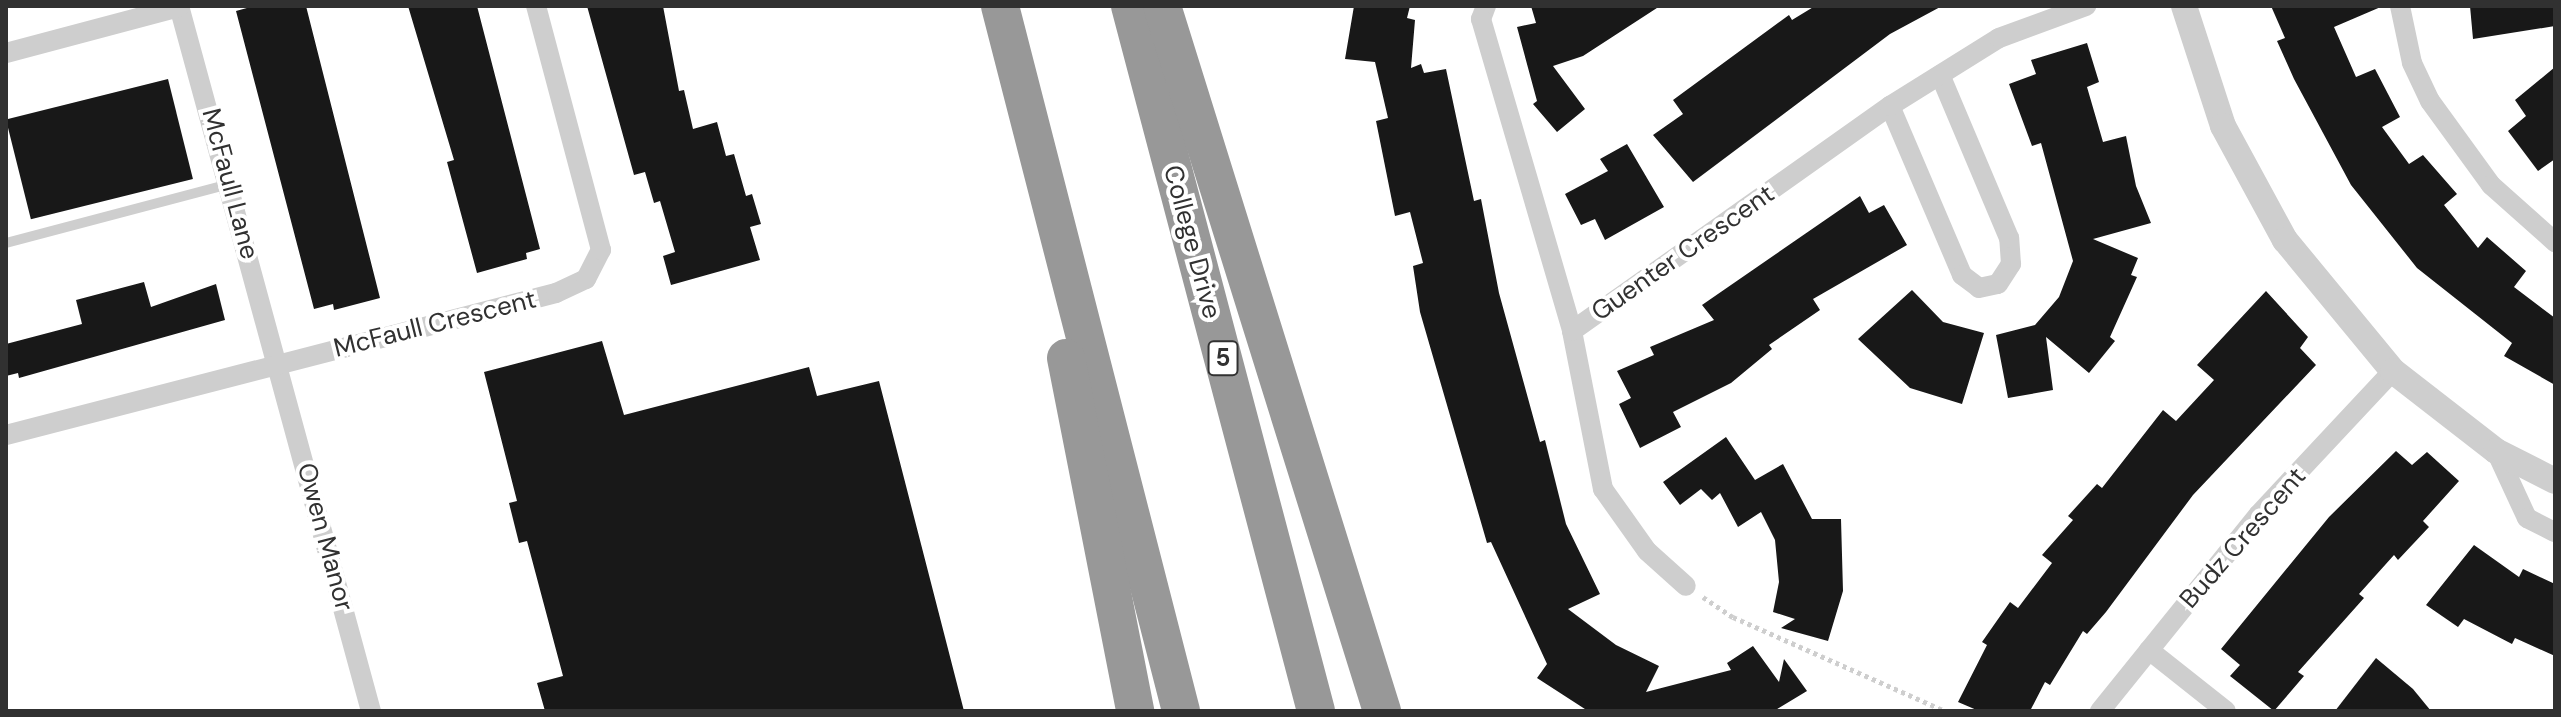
<!DOCTYPE html>
<html>
<head>
<meta charset="utf-8">
<style>
	body { margin:0 }
	#map { position:relative; width:2561px; height:717px; overflow:hidden; background:#fff; font-family:"DM Sans",sans-serif }
	div>[style] { position:absolute }
	[style*='--x'] { left:calc(var(--x)*1px); top:calc(var(--y)*1px); width:calc(var(--w)*1px); rotate:calc(var(--a)*1deg) }
	.building>* { inset:0; background:#181818; transform-origin:0 0 }
	.path>* { height:5px; margin-top:-2.5px; transform-origin:0; background:repeating-linear-gradient(90deg,#cecece 0 4px,transparent 0 8px) }
	.service>* { height:10px; margin:-5px; padding:0 5px; transform-origin:5px; border-radius:5px; background:#cecece }
	.minor>* { height:20px; margin:-10px; padding:0 10px; transform-origin:10px; border-radius:10px; background:#cecece }
	.tertiary>* { height:26px; margin:-13px; padding:0 13px; transform-origin:13px; border-radius:13px; background:#cecece }
	.motorway>* { height:38px; margin:-19px; padding:0 19px; transform-origin:19px; border-radius:19px; background:#989898 }
	span { translate:-50% -50%; white-space:nowrap; text-align:center; line-height:1.15; -webkit-text-stroke:8px #fff; paint-order:stroke }
	.shield-label span { padding:2px 6px; background:#fff; border:2px solid; border-radius:6px; -webkit-text-stroke-width:0 }
	.shield-label { font-size:24px; color:#313131; font-weight:700 }
	.street-label { font-size:26px; color:#313131 }
	.frame { position:absolute; inset:0; border:8px solid #313131; pointer-events:none }
</style>
</head>
<body>
<div id="map">
	<div class="building">
		<i style="clip-path:polygon(254px 6px,306px 6px,380px 298px,334px 310px,333px 304px,314px 309px,236px 11px)"></i>
		<i style="clip-path:polygon(408px 6px,477px 6px,540px 249px,526px 253px,527px 259px,477px 273px,447px 162px,454px 160px)"></i>
		<i style="clip-path:polygon(587px 6px,663px 6px,679px 91px,684px 90px,693px 129px,717px 122px,726px 156px,734px 154px,746px 196px,752px 194px,761px 224px,750px 227px,760px 260px,671px 285px,663px 256px,675px 252px,660px 201px,654px 203px,645px 172px,634px 175px)"></i>
		<i style="clip-path:polygon(1354px 6px,1410px 6px,1407px 18px,1415px 20px,1411px 68px,1421px 64px,1424px 73px,1446px 69px,1474px 201px,1481px 199px,1499px 293px,1540px 442px,1545px 440px,1566px 524px,1600px 594px,1568px 609px,1616px 645px,1659px 666px,1646px 692px,1731px 670px,1727px 663px,1753px 646px,1779px 682px,1784px 659px,1807px 691px,1774px 711px,1588px 711px,1537px 678px,1547px 664px,1491px 542px,1487px 543px,1420px 312px,1413px 266px,1423px 263px,1410px 212px,1395px 216px,1376px 121px,1388px 118px,1375px 62px,1345px 59px)"></i>
		<i style="clip-path:polygon(1531px 6px,1660px 6px,1583px 56px,1553px 66px,1585px 109px,1557px 132px,1533px 104px,1537px 101px,1517px 27px,1536px 23px)"></i>
		<i style="clip-path:polygon(1815px 6px,1942px 6px,1890px 34px,1693px 182px,1653px 135px,1683px 114px,1673px 100px,1789px 15px,1792px 20px)"></i>
		<i style="clip-path:polygon(2271px 6px,2383px 6px,2334px 27px,2356px 77px,2375px 69px,2400px 117px,2382px 127px,2409px 164px,2423px 155px,2457px 194px,2444px 205px,2478px 248px,2487px 237px,2526px 271px,2514px 287px,2555px 318px,2555px 385px,2504px 356px,2512px 343px,2417px 268px,2351px 185px,2294px 79px,2277px 41px,2285px 38px)"></i>
		<i style="clip-path:polygon(2470px 6px,2555px 6px,2555px 26px,2473px 39px)"></i>
		<i style="clip-path:polygon(2087px 43px,2099px 82px,2087px 87px,2103px 142px,2126px 136px,2136px 186px,2151px 223px,2093px 239px,2138px 258px,2131px 275px,2137px 277px,2110px 337px,2115px 341px,2089px 373px,2046px 337px,2053px 390px,2008px 398px,1996px 335px,2035px 325px,2059px 297px,2073px 261px,2041px 143px,2032px 146px,2009px 84px,2036px 74px,2031px 60px)"></i>
		<i style="clip-path:polygon(2555px 67px,2555px 159px,2538px 171px,2508px 131px,2526px 116px,2515px 100px)"></i>
		<i style="left:168px;top:79px;width:103px;height:167px;rotate:76deg"></i>
		<i style="clip-path:polygon(1627px 144px,1664px 207px,1605px 240px,1595px 219px,1581px 225px,1565px 194px,1608px 171px,1600px 159px)"></i>
		<i style="clip-path:polygon(1860px 196px,1869px 213px,1884px 205px,1907px 245px,1813px 299px,1820px 310px,1769px 345px,1772px 349px,1731px 383px,1673px 412px,1681px 427px,1640px 448px,1619px 404px,1631px 398px,1617px 371px,1654px 355px,1650px 347px,1714px 320px,1702px 305px)"></i>
		<i style="clip-path:polygon(144px 282px,151px 307px,216px 284px,225px 320px,19px 378px,18px 373px,6px 376px,6px 344px,82px 324px,76px 300px)"></i>
		<i style="clip-path:polygon(1912px 290px,1943px 322px,1984px 333px,1962px 404px,1910px 388px,1858px 339px)"></i>
		<i style="clip-path:polygon(2266px 291px,2308px 337px,2300px 348px,2316px 365px,2193px 495px,2106px 612px,2087px 634px,2083px 631px,2050px 685px,2045px 682px,2030px 711px,1979px 711px,1958px 702px,1987px 645px,1982px 642px,2010px 602px,2018px 608px,2052px 563px,2042px 555px,2073px 520px,2068px 516px,2097px 484px,2102px 488px,2163px 410px,2176px 421px,2214px 380px,2197px 365px)"></i>
		<i style="clip-path:polygon(602px 341px,624px 415px,809px 367px,817px 396px,879px 381px,964px 711px,545px 711px,537px 683px,563px 676px,527px 541px,519px 543px,509px 503px,517px 501px,484px 372px)"></i>
		<i style="clip-path:polygon(1726px 437px,1755px 480px,1783px 464px,1812px 519px,1841px 519px,1843px 591px,1828px 641px,1781px 628px,1795px 619px,1773px 612px,1779px 582px,1775px 540px,1761px 512px,1738px 527px,1720px 493px,1712px 500px,1701px 489px,1680px 505px,1663px 482px)"></i>
		<i style="clip-path:polygon(2396px 451px,2412px 465px,2427px 452px,2459px 481px,2423px 521px,2429px 527px,2398px 560px,2394px 555px,2359px 594px,2364px 598px,2298px 672px,2304px 676px,2274px 711px,2230px 676px,2240px 665px,2221px 649px,2329px 517px)"></i>
		<i style="clip-path:polygon(2474px 545px,2519px 577px,2523px 569px,2555px 584px,2555px 656px,2515px 638px,2512px 644px,2464px 619px,2458px 627px,2426px 605px)"></i>
		<i style="clip-path:polygon(2376px 658px,2413px 689px,2431px 711px,2335px 711px)"></i>
	</div>
	<div class="path">
		<i style="--x:1703;--y:597;--w:36;--a:34"></i>
		<i style="--x:1733;--y:617;--w:232;--a:23.9"></i>
	</div>
	<div class="service">
		<i style="--x:6;--y:243;--w:232;--a:-14.8"></i>
	</div>
	<div class="minor">
		<i style="--x:179;--y:6;--w:731;--a:74.77"></i>
		<i style="--x:1486;--y:6;--w:14;--a:111"></i>
		<i style="--x:1481;--y:19;--w:325;--a:73.7"></i>
		<i style="--x:1572;--y:331;--w:161;--a:78.9"></i>
		<i style="--x:1603;--y:489;--w:76;--a:54.6"></i>
		<i style="--x:1647;--y:551;--w:52;--a:41.9"></i>
		<i style="--x:2400;--y:6;--w:58;--a:78.1"></i>
		<i style="--x:2412;--y:63;--w:42;--a:64.7"></i>
		<i style="--x:2430;--y:101;--w:104;--a:54"></i>
		<i style="--x:2491;--y:185;--w:86;--a:41.7"></i>
		<i style="--x:6;--y:53;--w:179;--a:-14.9"></i>
		<i style="--x:1890;--y:106;--w:184;--a:66.9"></i>
		<i style="--x:1962;--y:275;--w:21;--a:37"></i>
		<i style="--x:1979;--y:288;--w:19;--a:-12"></i>
		<i style="--x:1998;--y:284;--w:24;--a:-57"></i>
		<i style="--x:2011;--y:264;--w:26;--a:-94"></i>
		<i style="--x:2009;--y:238;--w:177;--a:-112.9"></i>
		<i style="--x:1572;--y:331;--w:390;--a:-35.3"></i>
		<i style="--x:1890;--y:106;--w:128;--a:-32"></i>
		<i style="--x:1999;--y:38;--w:93;--a:-20.2"></i>
		<i style="--x:6;--y:435;--w:568;--a:-14.48"></i>
		<i style="--x:556;--y:293;--w:33;--a:-25"></i>
		<i style="--x:586;--y:279;--w:33;--a:-63"></i>
		<i style="--x:601;--y:250;--w:253;--a:-104.9"></i>
		<i style="--x:2496;--y:451;--w:74;--a:65.2"></i>
		<i style="--x:2527;--y:518;--w:31;--a:27"></i>
		<i style="--x:2149;--y:650;--w:98;--a:38.4"></i>
		<i style="--x:2100;--y:711;--w:253;--a:-51.1"></i>
		<i style="--x:2259;--y:514;--w:196;--a:-46.9"></i>
	</div>
	<div class="tertiary">
		<i style="--x:2184;--y:6;--w:126;--a:72"></i>
		<i style="--x:2223;--y:126;--w:130;--a:61.5"></i>
		<i style="--x:2285;--y:240;--w:170;--a:50.5"></i>
		<i style="--x:2393;--y:371;--w:130;--a:37.8"></i>
		<i style="--x:2496;--y:451;--w:66;--a:27"></i>
	</div>
	<div class="motorway">
		<i style="--x:1000;--y:6;--w:728;--a:75.6"></i>
		<i style="--x:1130;--y:6;--w:729;--a:75.22"></i>
		<i style="--x:1162;--y:6;--w:739;--a:72.67"></i>
		<i style="--x:1066;--y:358;--w:360;--a:78.9"></i>
	</div>
	<div class="shield-label">
		<span style="left:1223px;top:358px">5</span>
	</div>
	<div class="street-label">
		<span style="left:230px;top:184px;rotate:75deg">McFaull Lane</span>
		<span style="left:1192px;top:242px;rotate:75deg">College Drive</span>
		<span style="left:1683px;top:253px;rotate:-35deg">Guenter Crescent</span>
		<span style="left:435px;top:324px;rotate:-14deg">McFaull Crescent</span>
		<span style="left:325px;top:537px;rotate:75deg">Owen Manor</span>
		<span style="left:2243px;top:538px;rotate:-49deg">Budz Crescent</span>
	</div>
	<div class="frame"></div>
</div>
</body>
</html>
